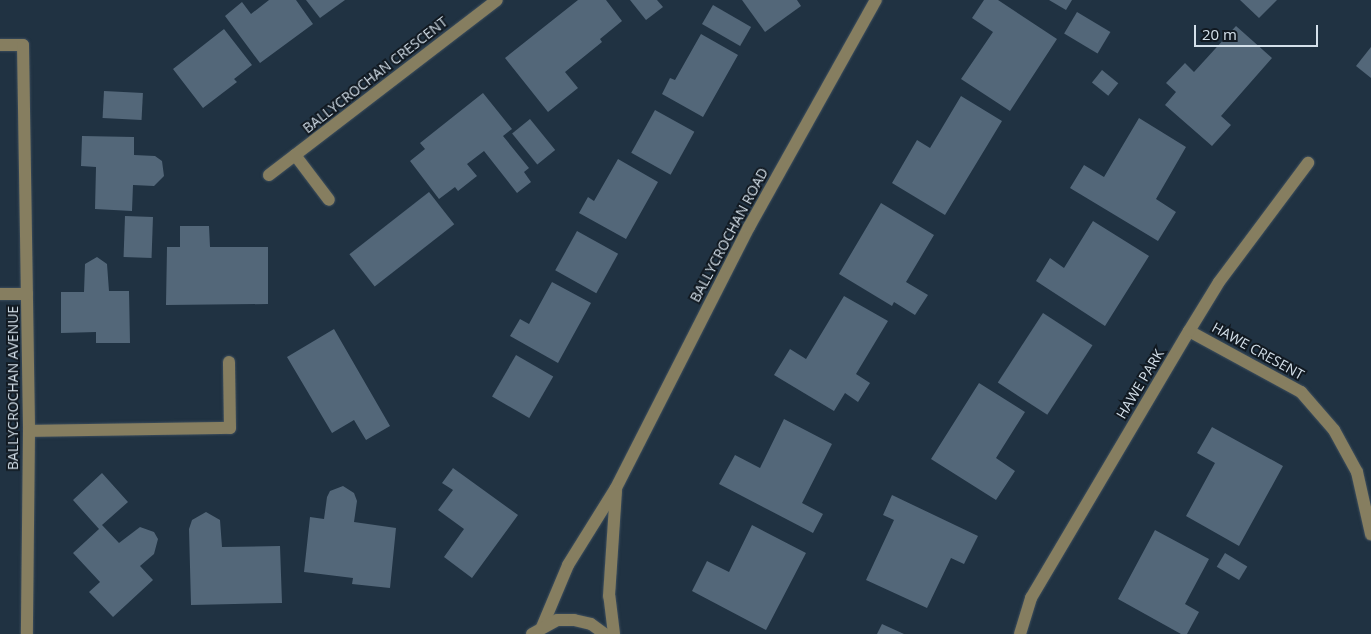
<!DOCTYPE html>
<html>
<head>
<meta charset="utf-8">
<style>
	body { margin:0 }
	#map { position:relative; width:1371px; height:634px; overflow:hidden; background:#203242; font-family:"Open Sans",sans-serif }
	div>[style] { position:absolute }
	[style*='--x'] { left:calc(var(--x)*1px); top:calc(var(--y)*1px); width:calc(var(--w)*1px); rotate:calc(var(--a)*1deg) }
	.building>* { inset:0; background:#536779; transform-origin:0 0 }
	.roads { filter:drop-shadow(0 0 1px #3d4e5d) drop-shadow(0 0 1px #3d4e5d) }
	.minor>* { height:12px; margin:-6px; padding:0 6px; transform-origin:6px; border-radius:6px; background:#867e60 }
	span { translate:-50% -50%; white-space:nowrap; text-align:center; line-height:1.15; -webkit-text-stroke:4px #111921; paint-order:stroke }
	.street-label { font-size:14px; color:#d4e0ea }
	.scale { position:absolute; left:1194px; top:25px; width:124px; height:22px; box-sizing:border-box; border:2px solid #d4e0ea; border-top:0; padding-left:6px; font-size:15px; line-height:18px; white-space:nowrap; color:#d4e0ea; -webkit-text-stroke:4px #111921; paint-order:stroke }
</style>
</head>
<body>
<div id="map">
	<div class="building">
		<i style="clip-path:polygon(269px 0,296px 0,313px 24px,260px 63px,225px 16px,242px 2px,251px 14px)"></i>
		<i style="clip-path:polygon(306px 0,345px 0,320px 18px)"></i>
		<i style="clip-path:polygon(578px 0,606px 0,622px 21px,600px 39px,602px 42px,565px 72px,578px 88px,548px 112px,505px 58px)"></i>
		<i style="clip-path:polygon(630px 0,657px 0,663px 7px,646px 20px)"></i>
		<i style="clip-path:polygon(742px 0,797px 0,801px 6px,765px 32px)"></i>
		<i style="clip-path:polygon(984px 0,998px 0,1057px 39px,1010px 111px,961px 79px,993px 32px,972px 18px)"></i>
		<i style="clip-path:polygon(1049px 0,1072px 0,1066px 10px)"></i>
		<i style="clip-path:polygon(1240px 0,1277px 0,1259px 18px)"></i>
		<i style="left:713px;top:5px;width:44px;height:22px;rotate:30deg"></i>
		<i style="left:1077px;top:12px;width:39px;height:25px;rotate:31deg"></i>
		<i style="clip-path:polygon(1236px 26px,1272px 58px,1221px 116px,1231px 125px,1212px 146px,1165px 105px,1176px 92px,1166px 83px,1185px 63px,1194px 72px)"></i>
		<i style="clip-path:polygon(224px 29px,252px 65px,234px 79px,237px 82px,203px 108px,173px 69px)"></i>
		<i style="clip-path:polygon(701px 34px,738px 55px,703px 117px,662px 94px,670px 78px,675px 80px)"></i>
		<i style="clip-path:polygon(1371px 47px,1371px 78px,1356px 66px)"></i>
		<i style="left:1102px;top:70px;width:21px;height:16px;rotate:39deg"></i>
		<i style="left:104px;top:91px;width:39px;height:27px;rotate:3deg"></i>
		<i style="clip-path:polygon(483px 93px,512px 129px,503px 136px,529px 168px,524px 172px,531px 182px,517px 193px,484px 151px,467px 164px,477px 176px,458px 191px,455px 187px,439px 199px,410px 161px,425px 149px,420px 143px)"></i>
		<i style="clip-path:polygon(961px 96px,1002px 121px,945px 215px,892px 183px,917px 140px,930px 148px)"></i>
		<i style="left:655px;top:110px;width:45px;height:49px;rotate:29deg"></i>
		<i style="clip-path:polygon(1139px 118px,1186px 147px,1156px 199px,1176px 212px,1158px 241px,1070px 188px,1084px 165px,1104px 177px)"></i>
		<i style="left:530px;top:119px;width:40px;height:23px;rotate:51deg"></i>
		<i style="clip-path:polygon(82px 136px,134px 137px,134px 155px,155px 156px,162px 161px,164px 176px,154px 186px,133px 185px,132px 211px,95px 209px,96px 167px,81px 166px)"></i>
		<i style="clip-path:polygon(618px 159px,658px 182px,626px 239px,579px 213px,588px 197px,594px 201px)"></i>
		<i style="left:429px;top:192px;width:41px;height:101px;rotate:52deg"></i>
		<i style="clip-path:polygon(881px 203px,934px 235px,906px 282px,928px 295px,915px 315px,894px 302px,892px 306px,839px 274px)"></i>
		<i style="left:125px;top:216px;width:28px;height:41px;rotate:2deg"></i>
		<i style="clip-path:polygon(1093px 221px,1149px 256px,1105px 326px,1036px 281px,1050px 258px,1064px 268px)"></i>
		<i style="clip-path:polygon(180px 226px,209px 226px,210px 247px,268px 247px,268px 304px,166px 305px,167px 247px,180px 247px)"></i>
		<i style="left:577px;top:231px;width:47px;height:45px;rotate:29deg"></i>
		<i style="clip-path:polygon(97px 257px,107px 264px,109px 291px,129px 291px,130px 343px,96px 343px,96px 332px,61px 333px,61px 292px,84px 292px,85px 264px)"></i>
		<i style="clip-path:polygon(552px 282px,591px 303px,558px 363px,510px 336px,520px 319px,529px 324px)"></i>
		<i style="clip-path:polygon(844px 296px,888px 321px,856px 374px,870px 383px,858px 402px,845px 393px,834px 411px,774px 375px,790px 349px,806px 359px)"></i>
		<i style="left:1043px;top:313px;width:59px;height:83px;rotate:33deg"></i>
		<i style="clip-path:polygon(334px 329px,390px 426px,366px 440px,354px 420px,332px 433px,287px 357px)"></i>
		<i style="left:516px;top:355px;width:43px;height:48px;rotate:30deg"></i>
		<i style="clip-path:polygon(979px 383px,1025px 412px,996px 458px,1015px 471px,996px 500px,931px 459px)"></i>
		<i style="clip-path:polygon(784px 419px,832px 444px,802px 503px,823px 514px,813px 533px,719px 484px,735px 455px,760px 468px)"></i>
		<i style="clip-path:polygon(1212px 427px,1283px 466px,1239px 546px,1186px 516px,1215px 463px,1197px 453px)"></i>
		<i style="clip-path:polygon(453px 468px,518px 515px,472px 578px,444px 557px,464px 529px,438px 510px,453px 490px,442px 483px)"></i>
		<i style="clip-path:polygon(102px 473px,128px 502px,102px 525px,119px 543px,140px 527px,154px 532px,158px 539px,154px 554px,140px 566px,153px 580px,113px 617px,89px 592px,100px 582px,73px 553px,99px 529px,73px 500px)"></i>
		<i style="clip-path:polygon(343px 486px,354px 493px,357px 501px,354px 522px,396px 528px,390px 588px,352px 584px,353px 578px,304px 572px,310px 517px,324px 519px,327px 497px,330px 491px)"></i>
		<i style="clip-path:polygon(892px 495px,978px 536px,964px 564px,951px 558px,927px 608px,866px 580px,894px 520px,883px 515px)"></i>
		<i style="clip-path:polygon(206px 512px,220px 520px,222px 547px,280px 546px,282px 603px,191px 605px,189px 529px,192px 520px)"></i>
		<i style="clip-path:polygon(752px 525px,806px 553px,766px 630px,692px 591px,707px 561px,729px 572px)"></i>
		<i style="clip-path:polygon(1155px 530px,1209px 559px,1185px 604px,1199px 612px,1187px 634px,1181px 634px,1118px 599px)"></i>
		<i style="left:1225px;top:553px;width:26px;height:16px;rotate:31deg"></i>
		<i style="clip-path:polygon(882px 624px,904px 634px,877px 634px)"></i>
	</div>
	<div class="roads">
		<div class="minor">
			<i style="--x:0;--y:45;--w:23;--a:0"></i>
			<i style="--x:23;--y:45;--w:386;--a:89.1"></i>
			<i style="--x:29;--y:431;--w:203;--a:90.6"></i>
			<i style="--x:295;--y:155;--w:56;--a:52.9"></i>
			<i style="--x:269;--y:175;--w:287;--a:-37.5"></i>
			<i style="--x:0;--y:294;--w:27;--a:0"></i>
			<i style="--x:1189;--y:331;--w:128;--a:28.6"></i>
			<i style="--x:1301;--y:392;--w:50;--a:49"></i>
			<i style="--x:1334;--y:430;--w:48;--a:61.3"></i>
			<i style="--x:1357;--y:472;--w:64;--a:77.3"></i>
			<i style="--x:29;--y:431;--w:201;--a:-0.9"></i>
			<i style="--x:230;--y:428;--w:66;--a:-90.9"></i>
			<i style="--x:542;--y:627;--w:67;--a:-67.2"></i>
			<i style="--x:568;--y:565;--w:91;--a:-58.1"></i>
			<i style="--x:616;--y:488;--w:293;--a:-63"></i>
			<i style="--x:749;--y:227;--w:260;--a:-60.8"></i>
			<i style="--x:532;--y:634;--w:29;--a:-29"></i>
			<i style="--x:557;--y:620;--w:17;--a:0"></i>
			<i style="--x:574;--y:620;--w:17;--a:13"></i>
			<i style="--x:591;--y:624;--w:17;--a:36"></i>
			<i style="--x:614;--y:634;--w:38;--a:-97"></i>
			<i style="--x:609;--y:596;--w:105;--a:-86.2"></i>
			<i style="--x:1020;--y:634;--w:38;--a:-73"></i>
			<i style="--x:1031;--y:598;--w:310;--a:-59.4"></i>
			<i style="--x:1189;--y:331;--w:57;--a:-58.5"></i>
			<i style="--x:1219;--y:282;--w:149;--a:-53.2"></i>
		</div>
	</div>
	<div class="street-label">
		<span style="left:375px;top:75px;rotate:-38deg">BALLYCROCHAN CRESCENT</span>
		<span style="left:729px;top:235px;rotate:-62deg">BALLYCROCHAN ROAD</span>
		<span style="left:1258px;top:351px;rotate:29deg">HAWE CRESENT</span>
		<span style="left:1140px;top:384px;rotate:-59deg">HAWE PARK</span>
		<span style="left:13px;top:388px;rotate:-90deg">BALLYCROCHAN AVENUE</span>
	</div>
	<div class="scale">20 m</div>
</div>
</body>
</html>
